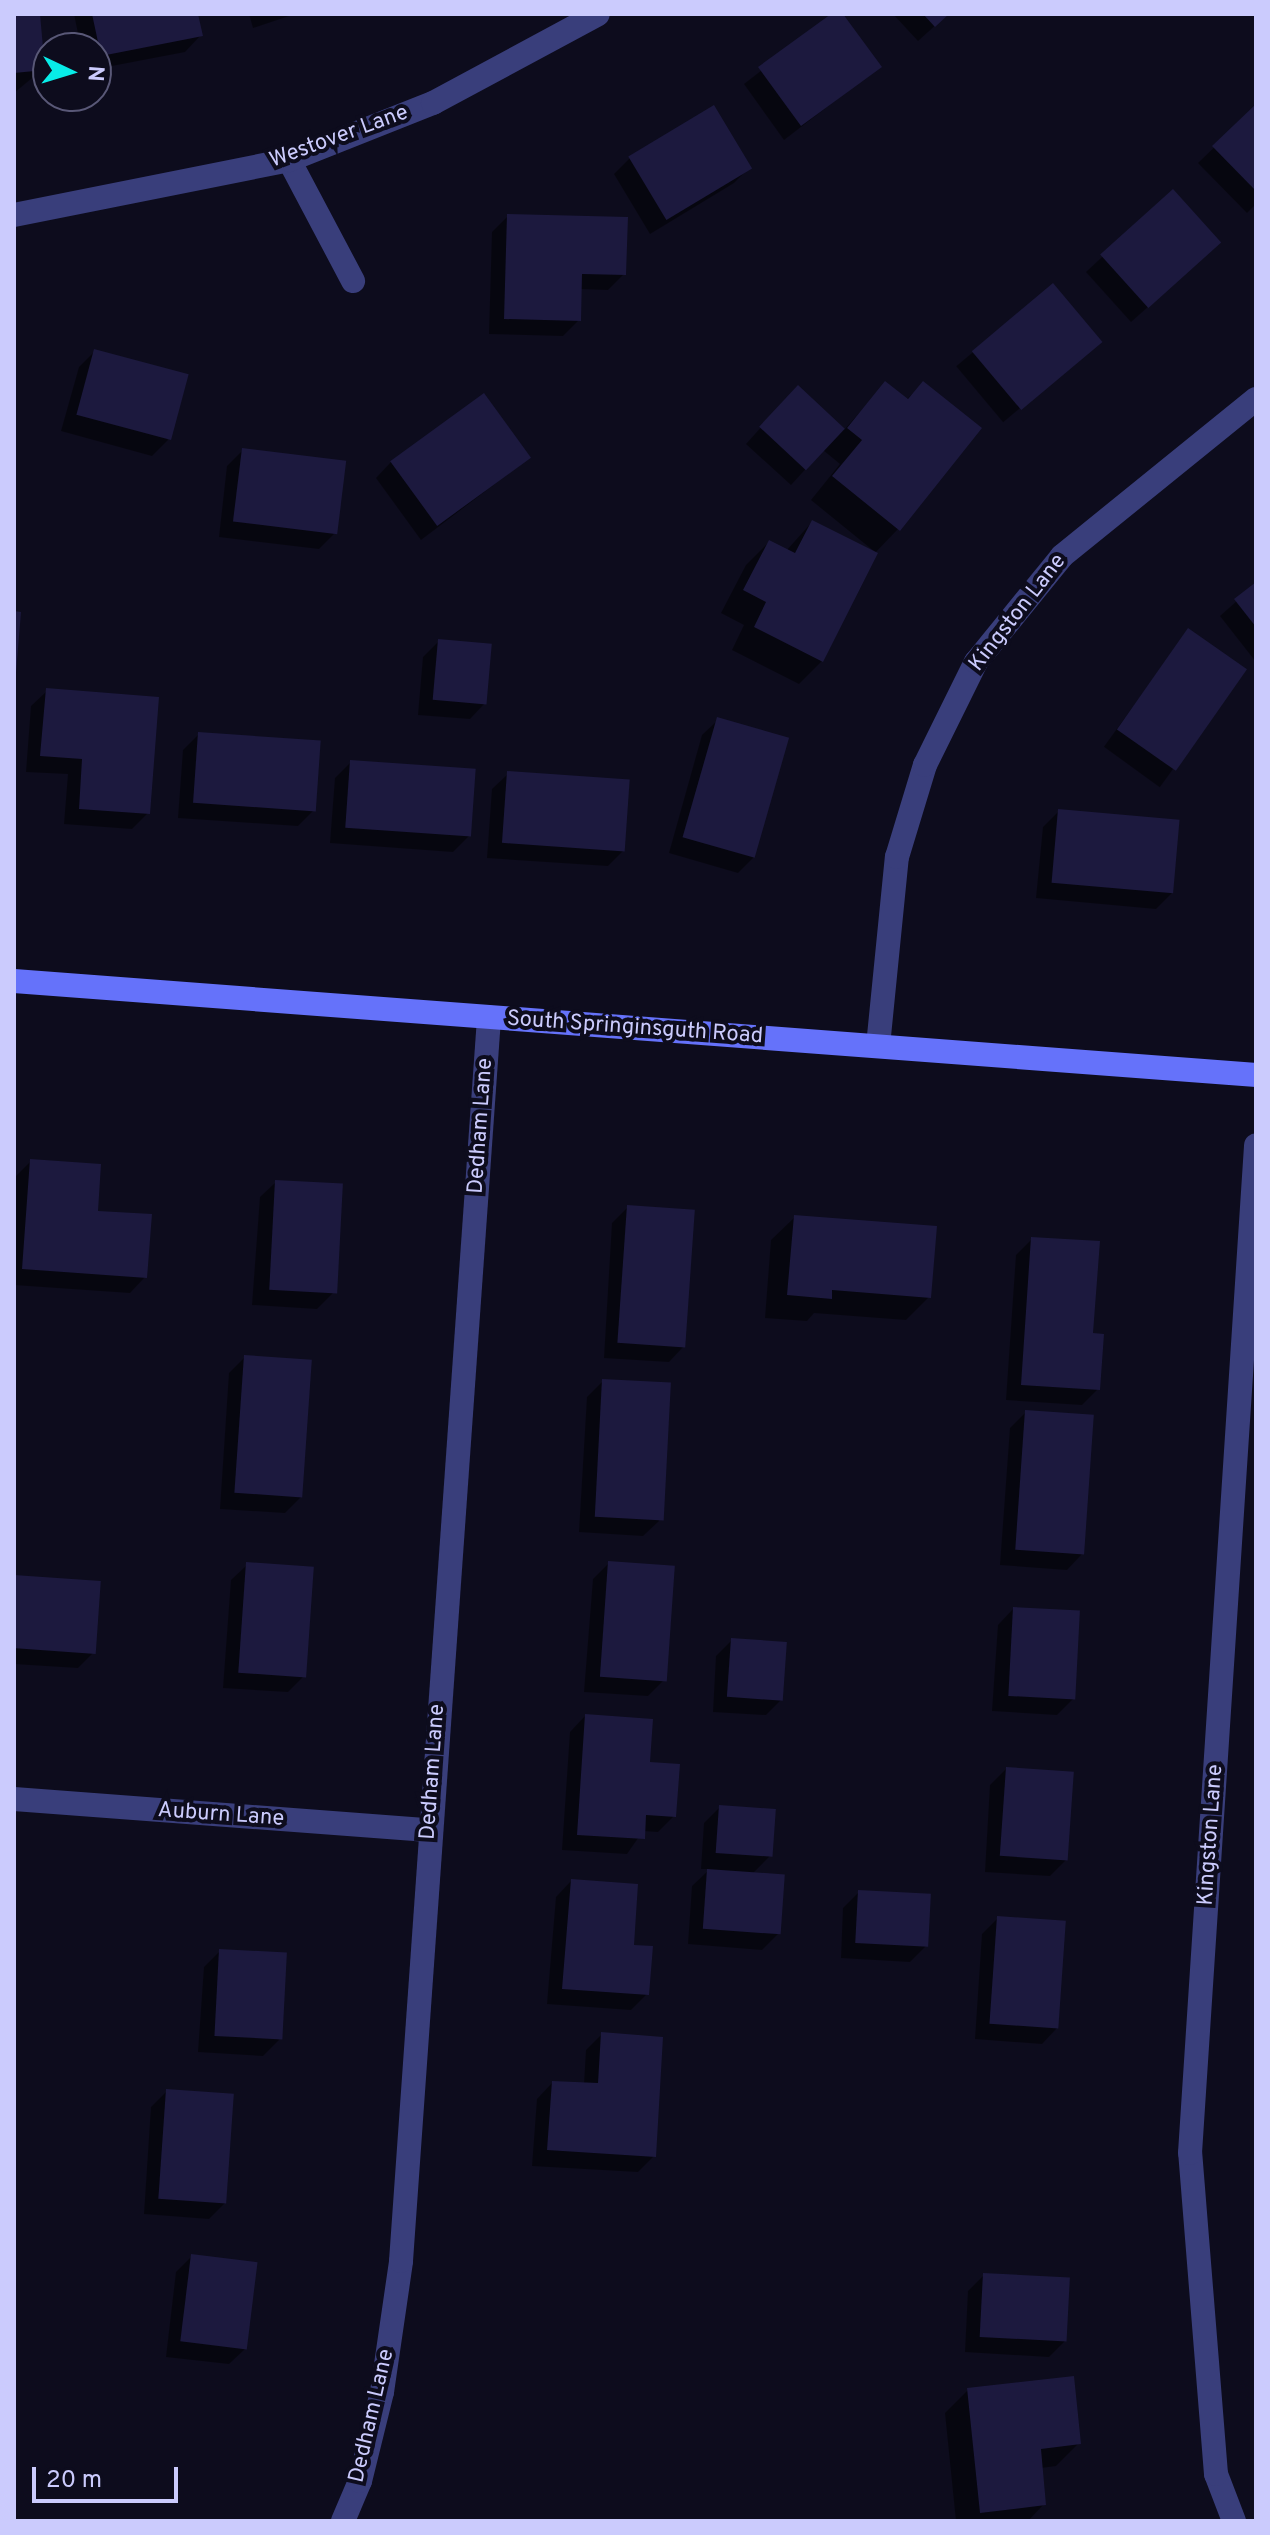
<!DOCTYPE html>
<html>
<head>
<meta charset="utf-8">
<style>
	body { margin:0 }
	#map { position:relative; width:1270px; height:2535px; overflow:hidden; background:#0d0c1d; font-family:Overpass,sans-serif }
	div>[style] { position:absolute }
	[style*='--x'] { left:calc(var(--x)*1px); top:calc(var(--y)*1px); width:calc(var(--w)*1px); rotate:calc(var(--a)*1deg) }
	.shadow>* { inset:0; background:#0007; transform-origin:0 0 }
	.building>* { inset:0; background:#1c193e; transform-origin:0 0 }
	.street>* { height:24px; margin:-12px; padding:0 12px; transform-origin:12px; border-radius:12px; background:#393e7b }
	.secondary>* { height:24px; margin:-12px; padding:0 12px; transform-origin:12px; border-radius:12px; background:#6572fa }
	span { translate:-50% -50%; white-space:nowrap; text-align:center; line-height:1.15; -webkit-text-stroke:8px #0d0c1d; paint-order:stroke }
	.street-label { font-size:22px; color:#cbcbfd }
	.frame { position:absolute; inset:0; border:16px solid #cbcbfd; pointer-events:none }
	.north { position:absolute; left:32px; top:32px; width:80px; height:80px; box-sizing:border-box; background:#0d0c1d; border:2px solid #595877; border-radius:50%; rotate:94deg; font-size:22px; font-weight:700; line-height:32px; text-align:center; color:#cbcbfd }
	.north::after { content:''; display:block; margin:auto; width:28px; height:36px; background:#08ece8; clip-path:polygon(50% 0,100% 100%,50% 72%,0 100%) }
	.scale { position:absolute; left:32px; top:2467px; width:146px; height:36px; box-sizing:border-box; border:4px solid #cbcbfd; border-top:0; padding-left:10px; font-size:24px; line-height:28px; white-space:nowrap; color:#cbcbfd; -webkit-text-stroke:6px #0d0c1d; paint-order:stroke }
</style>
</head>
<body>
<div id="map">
	<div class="shadow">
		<i style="clip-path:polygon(14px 14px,38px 14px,43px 69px,14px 93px)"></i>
		<i style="clip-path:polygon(74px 14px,196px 14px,200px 36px,185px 52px,96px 69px,96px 48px,81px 48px)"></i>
		<i style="clip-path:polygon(249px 14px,295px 14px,253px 28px)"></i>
		<i style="clip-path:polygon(835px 14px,841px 14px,879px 67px,784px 140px,744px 84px)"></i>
		<i style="clip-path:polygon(893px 14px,948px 14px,918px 41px)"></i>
		<i style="clip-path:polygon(1256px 107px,1256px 204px,1247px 213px,1198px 163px)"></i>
		<i style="clip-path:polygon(630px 158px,749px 168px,734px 183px,650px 234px,614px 174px)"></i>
		<i style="clip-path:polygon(1172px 192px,1202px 259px,1131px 322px,1086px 272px)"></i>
		<i style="clip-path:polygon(508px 216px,624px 274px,608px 290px,579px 289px,579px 320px,563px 336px,489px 334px,492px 232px)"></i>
		<i style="left:1052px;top:286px;width:73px;height:125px;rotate:50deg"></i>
		<i style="clip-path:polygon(95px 351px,168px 440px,152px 456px,61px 431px,79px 367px)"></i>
		<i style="clip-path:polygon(924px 383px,898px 529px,874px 554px,822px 661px,799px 684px,732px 650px,744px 625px,721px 613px,746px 565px,769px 542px,786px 551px,812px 522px,875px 552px,811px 500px,840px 464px,823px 450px,791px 485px,746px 444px,783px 403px,844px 430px,885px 384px,906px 400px)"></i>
		<i style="clip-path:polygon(243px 450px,335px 533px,319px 549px,219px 537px,227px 466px)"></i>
		<i style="clip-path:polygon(529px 458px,421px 540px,376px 478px,391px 462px)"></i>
		<i style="clip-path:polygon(1256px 584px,1256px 662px,1220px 616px)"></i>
		<i style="left:1188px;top:631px;width:69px;height:143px;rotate:36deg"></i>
		<i style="clip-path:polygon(439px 641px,485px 703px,470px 719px,418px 715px,423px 657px)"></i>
		<i style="clip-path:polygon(47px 691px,148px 813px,132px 829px,64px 824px,68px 774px,26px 772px,31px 706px)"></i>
		<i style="clip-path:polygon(718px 720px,754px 857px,738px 873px,669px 853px,702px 735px)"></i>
		<i style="clip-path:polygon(199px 734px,314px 810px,298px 826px,178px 818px,183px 750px)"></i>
		<i style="clip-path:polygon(351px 762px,469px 836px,453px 852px,330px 843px,335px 778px)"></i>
		<i style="clip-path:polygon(508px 774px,624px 850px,608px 866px,487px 858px,492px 789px)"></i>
		<i style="clip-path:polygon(1059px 811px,1172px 893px,1156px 909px,1036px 898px,1043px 827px)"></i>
		<i style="clip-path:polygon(31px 1161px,96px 1213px,145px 1277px,130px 1293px,14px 1285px,15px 1177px)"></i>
		<i style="clip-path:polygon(276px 1182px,333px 1293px,317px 1309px,252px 1305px,260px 1197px)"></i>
		<i style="clip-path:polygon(628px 1207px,684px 1346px,669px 1362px,604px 1358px,612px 1223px)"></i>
		<i style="clip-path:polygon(795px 1217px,929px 1297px,906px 1320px,814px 1313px,807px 1321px,765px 1318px,771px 1240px)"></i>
		<i style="clip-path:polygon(1032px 1239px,1091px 1335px,1098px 1389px,1082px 1405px,1006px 1400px,1016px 1255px)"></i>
		<i style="clip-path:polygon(245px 1357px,301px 1497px,285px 1513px,220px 1509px,229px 1373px)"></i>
		<i style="clip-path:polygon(603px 1381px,659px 1521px,643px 1536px,579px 1532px,587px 1397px)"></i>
		<i style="clip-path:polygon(1026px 1412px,1082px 1554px,1067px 1570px,1000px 1565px,1010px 1428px)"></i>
		<i style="clip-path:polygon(609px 1563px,664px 1680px,648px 1696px,584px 1692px,593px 1579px)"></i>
		<i style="clip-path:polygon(247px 1565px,304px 1676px,288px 1692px,223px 1688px,231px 1580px)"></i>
		<i style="clip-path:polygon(14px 1577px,94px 1652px,78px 1668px,14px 1664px)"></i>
		<i style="clip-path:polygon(1013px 1609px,1073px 1699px,1057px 1715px,992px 1711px,998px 1625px)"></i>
		<i style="clip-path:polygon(732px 1640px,782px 1699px,766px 1715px,713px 1712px,716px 1656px)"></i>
		<i style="clip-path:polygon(585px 1716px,648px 1764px,674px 1816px,658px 1832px,643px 1831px,627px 1854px,562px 1850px,570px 1732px)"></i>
		<i style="clip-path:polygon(1006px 1769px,1066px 1860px,1050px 1876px,985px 1872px,990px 1785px)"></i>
		<i style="clip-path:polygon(720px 1807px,770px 1856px,752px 1874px,778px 1934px,762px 1950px,688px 1944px,692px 1886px,710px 1869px,701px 1869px,704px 1823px)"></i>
		<i style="clip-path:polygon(571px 1881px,632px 1947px,647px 1994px,631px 2010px,547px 2004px,556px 1897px)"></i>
		<i style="clip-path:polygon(859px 1892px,926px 1946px,910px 1962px,841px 1958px,843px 1908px)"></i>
		<i style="clip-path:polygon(998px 1918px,1057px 2028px,1042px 2044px,975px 2039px,982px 1934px)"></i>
		<i style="clip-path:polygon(220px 1951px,279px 2040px,263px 2056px,198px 2052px,204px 1967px)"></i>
		<i style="clip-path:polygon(602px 2034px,654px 2156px,638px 2172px,532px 2166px,537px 2099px,552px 2083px,584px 2084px,586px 2050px)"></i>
		<i style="clip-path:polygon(167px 2091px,225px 2203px,209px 2219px,144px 2214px,151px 2107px)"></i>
		<i style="clip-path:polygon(192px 2256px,245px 2349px,229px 2364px,166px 2357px,176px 2272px)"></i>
		<i style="clip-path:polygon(984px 2275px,1065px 2341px,1049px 2357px,965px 2352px,968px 2291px)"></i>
		<i style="clip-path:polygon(968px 2390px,1079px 2443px,1056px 2466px,1041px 2468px,1044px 2504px,1028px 2521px,956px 2521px,945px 2413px)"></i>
	</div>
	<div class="building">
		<i style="clip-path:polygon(14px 14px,40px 14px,45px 70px,14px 73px)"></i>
		<i style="clip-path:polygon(92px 14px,198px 14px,203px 36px,101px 56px)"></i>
		<i style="clip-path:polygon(831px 14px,843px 14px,882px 67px,801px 126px,758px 67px)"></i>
		<i style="clip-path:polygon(923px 14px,949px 14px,935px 27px)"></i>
		<i style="clip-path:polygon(1256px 104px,1256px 191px,1212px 146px)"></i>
		<i style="left:714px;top:105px;width:74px;height:100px;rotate:59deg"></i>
		<i style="left:1173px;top:189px;width:72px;height:98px;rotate:48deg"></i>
		<i style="clip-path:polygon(507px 214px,628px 217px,626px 275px,582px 274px,581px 321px,504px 319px)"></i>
		<i style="left:1053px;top:283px;width:77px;height:106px;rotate:50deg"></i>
		<i style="left:94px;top:349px;width:98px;height:68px;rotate:15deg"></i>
		<i style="clip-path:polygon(885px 381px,908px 399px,923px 381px,982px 428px,900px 531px,832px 476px,862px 440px,847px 428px)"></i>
		<i style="left:798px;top:385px;width:64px;height:57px;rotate:43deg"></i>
		<i style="left:484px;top:393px;width:80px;height:116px;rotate:54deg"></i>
		<i style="left:242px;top:448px;width:105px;height:74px;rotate:7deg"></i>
		<i style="clip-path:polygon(812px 520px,878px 553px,823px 662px,754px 627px,766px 602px,743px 590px,769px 540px,795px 553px)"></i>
		<i style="clip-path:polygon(1256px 582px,1256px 627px,1234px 599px)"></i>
		<i style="clip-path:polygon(14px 611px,21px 612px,16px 673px,14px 673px)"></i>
		<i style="left:1188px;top:628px;width:72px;height:124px;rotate:35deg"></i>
		<i style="left:438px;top:639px;width:54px;height:61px;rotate:5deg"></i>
		<i style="clip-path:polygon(46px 688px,159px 697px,150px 814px,79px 809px,82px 759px,40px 756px)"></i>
		<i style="left:717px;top:717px;width:75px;height:125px;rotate:16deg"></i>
		<i style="left:198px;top:732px;width:123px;height:71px;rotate:4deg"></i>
		<i style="left:350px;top:760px;width:126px;height:68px;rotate:4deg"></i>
		<i style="left:507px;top:771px;width:123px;height:72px;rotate:4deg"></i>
		<i style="left:1058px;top:809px;width:122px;height:74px;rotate:5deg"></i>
		<i style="clip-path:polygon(30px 1159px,101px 1164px,98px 1211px,152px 1214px,147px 1278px,22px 1269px)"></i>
		<i style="left:275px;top:1180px;width:68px;height:110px;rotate:3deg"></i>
		<i style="left:627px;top:1205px;width:68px;height:138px;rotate:4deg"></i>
		<i style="clip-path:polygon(794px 1215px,937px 1226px,931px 1298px,832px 1290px,832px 1299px,787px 1295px)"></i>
		<i style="clip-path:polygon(1031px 1237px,1100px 1241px,1093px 1333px,1104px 1334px,1100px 1390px,1021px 1385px)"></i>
		<i style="left:244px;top:1355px;width:68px;height:138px;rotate:4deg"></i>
		<i style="left:602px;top:1379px;width:69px;height:138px;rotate:3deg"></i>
		<i style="left:1025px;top:1410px;width:69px;height:140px;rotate:4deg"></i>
		<i style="left:608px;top:1561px;width:67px;height:116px;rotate:4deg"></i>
		<i style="left:246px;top:1562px;width:68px;height:111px;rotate:4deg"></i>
		<i style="left:14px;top:1575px;width:87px;height:73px;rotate:4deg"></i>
		<i style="left:1013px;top:1607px;width:67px;height:89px;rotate:3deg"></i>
		<i style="left:731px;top:1638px;width:56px;height:59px;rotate:4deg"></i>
		<i style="clip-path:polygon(585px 1714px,653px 1719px,650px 1762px,680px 1764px,676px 1817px,646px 1815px,645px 1839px,577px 1835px)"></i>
		<i style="left:1006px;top:1767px;width:68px;height:89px;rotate:4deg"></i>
		<i style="left:719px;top:1805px;width:57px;height:48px;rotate:4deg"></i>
		<i style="left:707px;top:1869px;width:78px;height:60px;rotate:4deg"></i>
		<i style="clip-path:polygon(571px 1879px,638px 1884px,634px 1945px,653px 1946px,649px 1995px,562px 1989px)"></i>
		<i style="left:858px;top:1890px;width:73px;height:53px;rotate:3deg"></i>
		<i style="left:997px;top:1916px;width:69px;height:108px;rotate:4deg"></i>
		<i style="left:219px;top:1949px;width:68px;height:87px;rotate:3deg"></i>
		<i style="clip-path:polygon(601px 2032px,663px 2037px,656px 2157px,547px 2150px,552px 2081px,598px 2083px)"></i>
		<i style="left:166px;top:2089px;width:68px;height:110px;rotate:4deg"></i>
		<i style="left:191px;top:2254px;width:67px;height:88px;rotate:7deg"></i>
		<i style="left:983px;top:2273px;width:87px;height:64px;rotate:3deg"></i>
		<i style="clip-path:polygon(1074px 2376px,1081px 2444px,1041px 2449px,1046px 2505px,980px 2513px,967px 2388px)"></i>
	</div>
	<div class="street">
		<i style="--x:289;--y:160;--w:137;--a:62.1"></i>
		<i style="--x:14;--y:215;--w:280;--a:-11.3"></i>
		<i style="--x:289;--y:160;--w:155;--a:-21.6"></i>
		<i style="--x:433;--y:103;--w:187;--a:-28.3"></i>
		<i style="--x:878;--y:1046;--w:190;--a:-84.3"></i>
		<i style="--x:897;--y:857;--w:96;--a:-73.1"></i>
		<i style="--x:925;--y:765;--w:115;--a:-63.7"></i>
		<i style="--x:976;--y:662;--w:136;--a:-50.9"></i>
		<i style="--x:1062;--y:556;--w:250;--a:-39"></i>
		<i style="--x:14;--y:1799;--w:415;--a:4.3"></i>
		<i style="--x:343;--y:2521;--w:43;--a:-67"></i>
		<i style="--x:360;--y:2481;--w:92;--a:-76.1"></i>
		<i style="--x:382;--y:2392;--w:132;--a:-81.7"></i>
		<i style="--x:401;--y:2261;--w:1247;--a:-85.95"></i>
		<i style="--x:1234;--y:2521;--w:50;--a:-111"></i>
		<i style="--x:1216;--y:2474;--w:322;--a:-94.6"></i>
		<i style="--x:1190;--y:2153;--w:1010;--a:-86.25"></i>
	</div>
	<div class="secondary">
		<i style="--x:14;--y:981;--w:1246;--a:4.33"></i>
	</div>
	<div class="street-label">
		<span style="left:339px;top:137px;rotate:-20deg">Westover Lane</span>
		<span style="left:1018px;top:613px;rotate:-52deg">Kingston Lane</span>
		<span style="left:635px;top:1028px;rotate:4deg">South Springinsguth Road</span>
		<span style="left:481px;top:1126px;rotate:-86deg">Dedham Lane</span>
		<span style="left:433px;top:1772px;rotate:-86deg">Dedham Lane</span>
		<span style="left:221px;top:1815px;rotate:4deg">Auburn Lane</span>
		<span style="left:1211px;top:1835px;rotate:-86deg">Kingston Lane</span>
		<span style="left:372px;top:2416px;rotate:-77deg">Dedham Lane</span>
	</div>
	<div class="frame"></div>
	<div class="north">N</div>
	<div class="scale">20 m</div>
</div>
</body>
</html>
